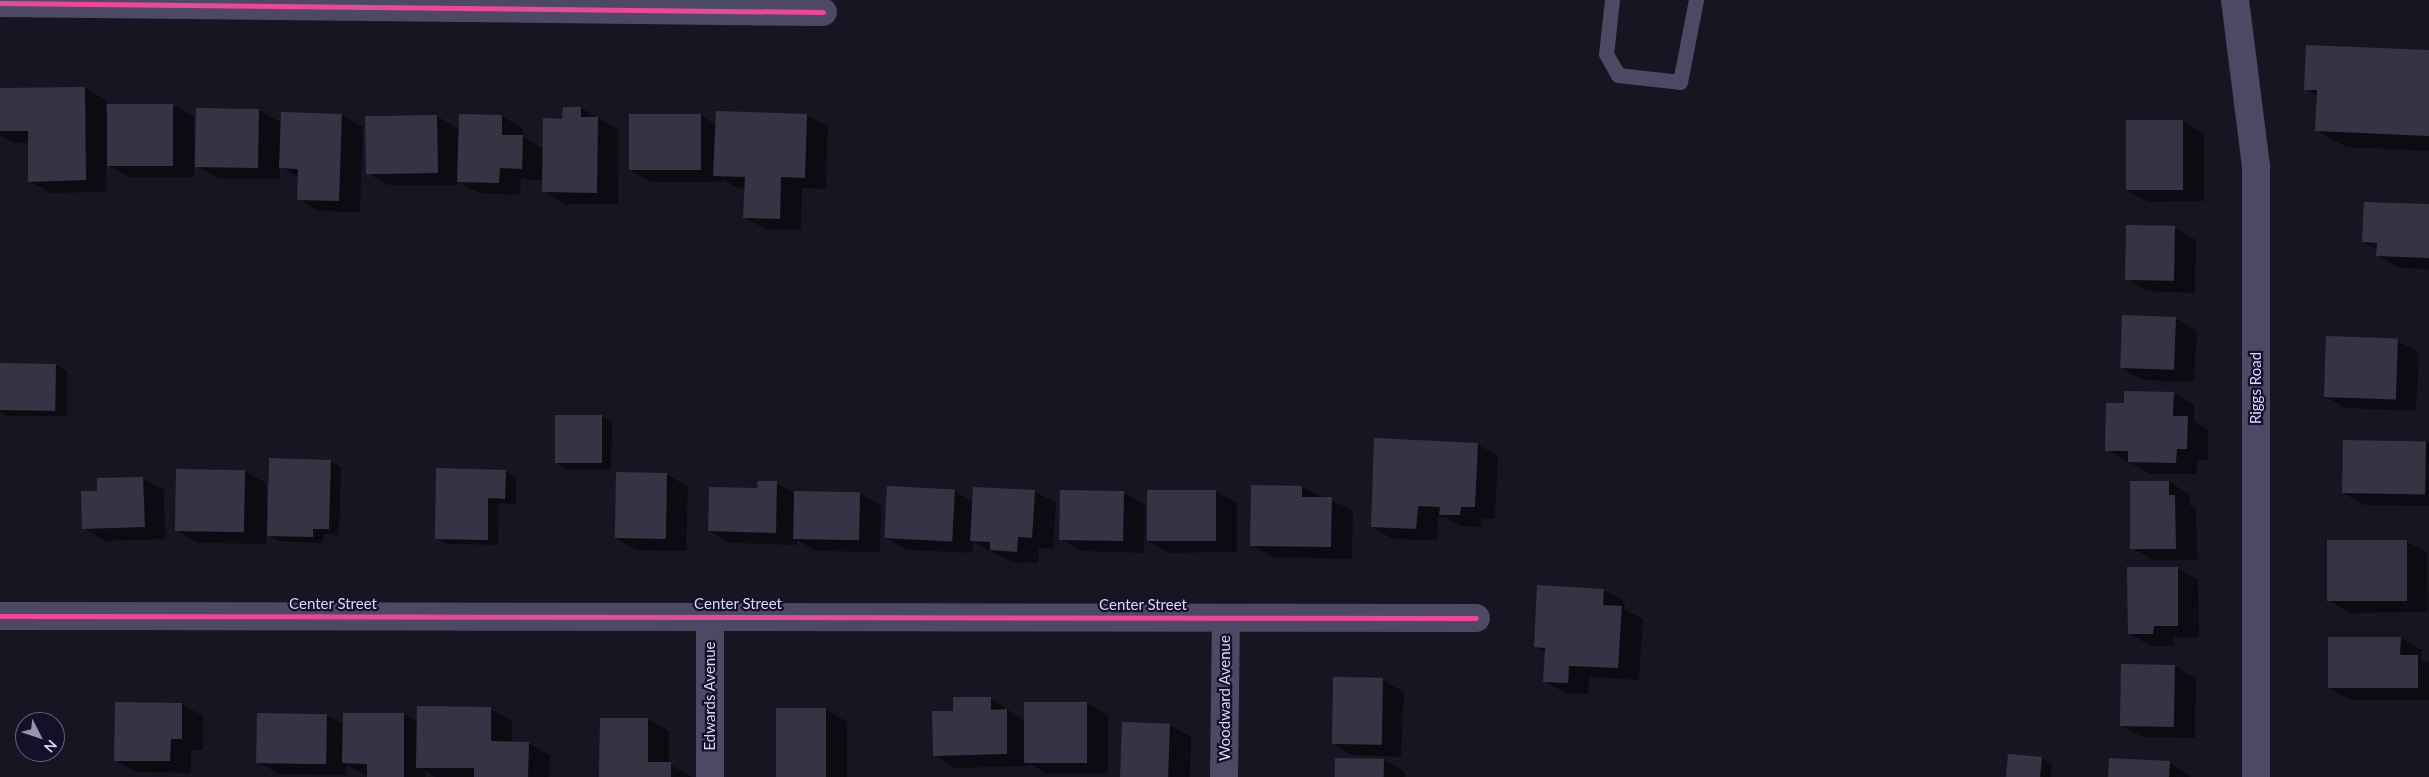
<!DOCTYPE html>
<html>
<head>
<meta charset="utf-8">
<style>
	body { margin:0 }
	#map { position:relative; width:2429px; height:777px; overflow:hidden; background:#181523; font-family:Lato,sans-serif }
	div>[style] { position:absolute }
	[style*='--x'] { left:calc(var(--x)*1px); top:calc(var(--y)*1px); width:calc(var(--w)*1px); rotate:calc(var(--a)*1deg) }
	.shadow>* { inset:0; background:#0007 }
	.building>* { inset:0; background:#373345; transform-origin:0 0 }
	.service>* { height:15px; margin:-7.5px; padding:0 7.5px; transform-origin:7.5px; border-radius:7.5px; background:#4c4964 }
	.minor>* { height:28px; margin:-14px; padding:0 14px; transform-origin:14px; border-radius:14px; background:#4c4964 }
	.cycleway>* { height:5px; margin:-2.5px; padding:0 2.5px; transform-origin:2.5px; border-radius:2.5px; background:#ed469a }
	span { translate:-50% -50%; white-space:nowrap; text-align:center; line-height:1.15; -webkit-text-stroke:4.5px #150f29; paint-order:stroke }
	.street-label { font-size:15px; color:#ded7ff }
	.north { position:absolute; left:15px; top:712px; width:50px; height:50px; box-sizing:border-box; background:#150f29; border:1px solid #655f7f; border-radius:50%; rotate:131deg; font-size:14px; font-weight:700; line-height:20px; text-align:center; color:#ded7ff }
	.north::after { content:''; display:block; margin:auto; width:18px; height:22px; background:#9993b2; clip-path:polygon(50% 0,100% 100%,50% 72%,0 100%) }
</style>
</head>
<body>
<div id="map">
	<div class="shadow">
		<i style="clip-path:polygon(2429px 51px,2429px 151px,2346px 147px,2316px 130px,2318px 96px,2306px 89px)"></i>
		<i style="clip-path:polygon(85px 88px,106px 100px,106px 115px,173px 105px,194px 117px,194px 177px,129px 177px,106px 164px,107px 192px,51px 193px,29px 181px,29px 143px,14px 143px,0 135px,0 89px)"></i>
		<i style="clip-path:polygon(581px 108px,619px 130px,618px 204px,564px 204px,543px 191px,543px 180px,521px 179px,520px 195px,479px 193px,459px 182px,459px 185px,388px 185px,367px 173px,437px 116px,460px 130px,502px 116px,523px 129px,523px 137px,544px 149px,564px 120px)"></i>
		<i style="clip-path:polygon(198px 110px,259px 110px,282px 123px,282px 113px,342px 115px,363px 127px,360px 212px,319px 211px,298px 199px,299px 178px,280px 167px,280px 179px,219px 179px,198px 167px)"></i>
		<i style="clip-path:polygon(717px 112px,807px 115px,828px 127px,826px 189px,802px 188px,801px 230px,765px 229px,744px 217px,746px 188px,736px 187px,722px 179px,722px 182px,651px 182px,630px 170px,701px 115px,716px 125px)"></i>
		<i style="clip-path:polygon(2183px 121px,2204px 134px,2204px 201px,2148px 202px,2127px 190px)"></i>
		<i style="clip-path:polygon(2429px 206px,2429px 269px,2399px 268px,2378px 256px,2378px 250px,2363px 242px)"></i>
		<i style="clip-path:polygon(2175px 228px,2196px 240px,2195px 293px,2147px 291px,2126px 279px)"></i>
		<i style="clip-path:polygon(2176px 318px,2197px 331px,2194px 382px,2142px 380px,2121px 367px)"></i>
		<i style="clip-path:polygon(2327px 338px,2398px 341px,2419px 353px,2416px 411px,2345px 408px,2324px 396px)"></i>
		<i style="clip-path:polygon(0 365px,56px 365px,67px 371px,67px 416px,7px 416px,0 411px)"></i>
		<i style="clip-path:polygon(2173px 393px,2194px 405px,2194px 421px,2208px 430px,2208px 460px,2198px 461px,2197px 474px,2150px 474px,2107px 450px,2125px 405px)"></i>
		<i style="clip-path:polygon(601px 416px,612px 422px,611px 469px,566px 469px,556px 462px)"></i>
		<i style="clip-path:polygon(2426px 442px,2429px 444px,2429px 506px,2364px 505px,2343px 493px)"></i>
		<i style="clip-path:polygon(1477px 444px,1498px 456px,1495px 519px,1482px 518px,1481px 527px,1461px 526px,1447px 518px,1438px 517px,1437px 540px,1393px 539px,1372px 527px)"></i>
		<i style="clip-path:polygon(331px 461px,341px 467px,339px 535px,324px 534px,323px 543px,279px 541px,266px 534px,266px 544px,198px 543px,177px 531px,245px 471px,266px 483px,268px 528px)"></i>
		<i style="clip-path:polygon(505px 471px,516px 477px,516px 504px,499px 503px,498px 545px,447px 544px,436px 538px)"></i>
		<i style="clip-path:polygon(617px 473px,667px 474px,688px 487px,686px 551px,636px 550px,615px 538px)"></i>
		<i style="clip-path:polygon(143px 478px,164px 490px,165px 539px,105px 541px,84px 528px)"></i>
		<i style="clip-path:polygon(759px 482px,777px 483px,795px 493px,859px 493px,881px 506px,880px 552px,816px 551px,797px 540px,797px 545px,731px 543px,710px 531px,758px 489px)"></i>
		<i style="clip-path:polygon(2131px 482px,2169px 482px,2190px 494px,2190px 505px,2196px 509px,2197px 560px,2153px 560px,2132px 548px)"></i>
		<i style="clip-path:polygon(1302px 487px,1353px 510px,1352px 559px,1272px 557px,1251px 545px)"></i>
		<i style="clip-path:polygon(954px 491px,974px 502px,1034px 491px,1056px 503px,1053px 549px,1039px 548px,1038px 563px,1012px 562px,973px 542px,972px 553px,907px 550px,885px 537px)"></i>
		<i style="clip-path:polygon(1216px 491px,1237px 503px,1237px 552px,1169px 553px,1148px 541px)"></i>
		<i style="clip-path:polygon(1124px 493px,1145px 505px,1144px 553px,1082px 551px,1060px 539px)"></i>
		<i style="clip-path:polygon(2406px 541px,2427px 553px,2428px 612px,2349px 613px,2328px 600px)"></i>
		<i style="clip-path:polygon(2177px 568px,2198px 580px,2199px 637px,2174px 637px,2174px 646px,2150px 646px,2129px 633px)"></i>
		<i style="clip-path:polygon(1604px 590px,1625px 602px,1624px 609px,1643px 619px,1639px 680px,1590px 677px,1588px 694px,1565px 693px,1544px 681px,1546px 653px,1535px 646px)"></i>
		<i style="clip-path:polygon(2401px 638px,2422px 650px,2421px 659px,2429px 663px,2429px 700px,2350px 700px,2329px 688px)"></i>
		<i style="clip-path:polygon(2175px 666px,2196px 679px,2195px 738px,2142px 737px,2121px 725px)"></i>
		<i style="clip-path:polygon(1383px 680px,1404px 692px,1401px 757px,1352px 755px,1331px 743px)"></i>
		<i style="clip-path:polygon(991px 698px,1026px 722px,1087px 703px,1108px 715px,1108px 773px,1047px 774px,1028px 763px,1028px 766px,955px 768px,934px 755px,954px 712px)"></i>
		<i style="clip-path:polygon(182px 704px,203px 716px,203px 750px,191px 750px,191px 773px,136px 772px,115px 760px)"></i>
		<i style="clip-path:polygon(491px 709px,512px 721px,512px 743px,529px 743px,550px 755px,549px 777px,435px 777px,425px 771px,425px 777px,368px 777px,347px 765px,347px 775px,279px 774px,258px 762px,327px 715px,344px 725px,404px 714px,418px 722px)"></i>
		<i style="clip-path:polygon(826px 709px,847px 722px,847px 777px,778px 777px)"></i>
		<i style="clip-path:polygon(648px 719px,669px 731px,669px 764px,692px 777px,601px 777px)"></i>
		<i style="clip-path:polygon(1170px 725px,1191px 737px,1190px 777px,1122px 777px)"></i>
		<i style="clip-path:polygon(2042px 758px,2052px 765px,2051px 777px,2007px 777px)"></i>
		<i style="clip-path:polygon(2110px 759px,2170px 763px,2191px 777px,2109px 777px)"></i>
		<i style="clip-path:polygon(1384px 760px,1405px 772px,1405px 777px,1336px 777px)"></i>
	</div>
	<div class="building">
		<i style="clip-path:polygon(2306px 45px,2429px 50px,2429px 136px,2315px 131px,2317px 90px,2304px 90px)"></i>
		<i style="clip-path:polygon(85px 87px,86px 180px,28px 182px,28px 131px,0 131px,0 88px)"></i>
		<i style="left:107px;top:104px;width:66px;height:62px"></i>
		<i style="clip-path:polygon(563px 107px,581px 107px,581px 117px,598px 117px,597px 193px,542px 192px,543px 118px,562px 119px)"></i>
		<i style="left:196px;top:108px;width:63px;height:59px;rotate:1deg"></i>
		<i style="clip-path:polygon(716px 111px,807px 114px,805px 178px,781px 177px,780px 219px,743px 218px,745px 177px,713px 176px)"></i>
		<i style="clip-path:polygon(281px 112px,342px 114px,339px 201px,297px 200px,298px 169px,279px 168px)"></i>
		<i style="clip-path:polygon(459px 114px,502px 115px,502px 135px,523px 135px,522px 169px,500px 168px,499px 183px,457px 182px)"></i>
		<i style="left:629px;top:114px;width:72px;height:56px"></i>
		<i style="left:437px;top:115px;width:58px;height:72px;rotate:89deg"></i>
		<i style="left:2183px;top:120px;width:70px;height:57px;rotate:90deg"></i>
		<i style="clip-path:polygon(2364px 202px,2429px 204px,2429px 258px,2376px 256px,2377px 243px,2362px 242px)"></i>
		<i style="left:2126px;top:225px;width:49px;height:55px;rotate:1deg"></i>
		<i style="left:2122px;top:315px;width:54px;height:53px;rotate:2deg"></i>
		<i style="left:2326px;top:336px;width:72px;height:61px;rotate:2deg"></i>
		<i style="left:0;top:363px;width:56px;height:47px;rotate:1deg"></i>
		<i style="clip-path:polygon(2124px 391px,2174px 392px,2173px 416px,2188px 416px,2187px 449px,2177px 449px,2176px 463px,2128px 462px,2128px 451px,2105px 451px,2106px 403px,2124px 403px)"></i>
		<i style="left:555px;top:415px;width:47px;height:48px"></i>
		<i style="clip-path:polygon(1374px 438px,1478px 443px,1475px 507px,1461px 507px,1460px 515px,1439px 515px,1440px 507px,1418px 506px,1416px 529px,1371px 527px)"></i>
		<i style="left:2343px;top:440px;width:83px;height:53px;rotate:1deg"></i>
		<i style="clip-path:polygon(269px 458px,331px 460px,329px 529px,313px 529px,313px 537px,267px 536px)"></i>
		<i style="clip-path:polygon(436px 468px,506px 470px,505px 499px,488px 498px,488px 540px,435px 539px)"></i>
		<i style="left:176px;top:469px;width:69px;height:62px;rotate:1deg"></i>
		<i style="left:616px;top:472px;width:51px;height:66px;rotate:1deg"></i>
		<i style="clip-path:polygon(143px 477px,145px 527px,82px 529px,81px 491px,97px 491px,97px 478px)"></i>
		<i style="clip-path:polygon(758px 481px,777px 481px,776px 533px,708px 531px,709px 487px,757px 488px)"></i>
		<i style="clip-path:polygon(2130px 481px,2169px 481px,2169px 495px,2175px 495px,2176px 549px,2130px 549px)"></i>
		<i style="clip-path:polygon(1251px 485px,1302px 486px,1302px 497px,1332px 497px,1331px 547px,1250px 546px)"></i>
		<i style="left:887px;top:486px;width:68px;height:52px;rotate:3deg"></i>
		<i style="clip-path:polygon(973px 487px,1035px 490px,1032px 538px,1018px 537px,1017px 552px,990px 550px,990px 542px,970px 541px)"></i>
		<i style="left:1060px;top:490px;width:64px;height:50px;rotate:1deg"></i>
		<i style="left:1147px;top:490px;width:69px;height:51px"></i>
		<i style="left:794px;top:491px;width:66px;height:48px;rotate:1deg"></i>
		<i style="left:2327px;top:540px;width:80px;height:61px"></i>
		<i style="clip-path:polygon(2127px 567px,2178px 567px,2178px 626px,2154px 626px,2153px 634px,2128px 634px)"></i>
		<i style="clip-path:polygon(1537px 585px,1604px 589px,1603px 605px,1622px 606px,1618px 668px,1569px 666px,1568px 683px,1543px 682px,1545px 648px,1534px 647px)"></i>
		<i style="clip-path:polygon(2328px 637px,2401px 637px,2400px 655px,2418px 655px,2418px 688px,2328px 688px)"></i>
		<i style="left:2121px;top:664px;width:54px;height:62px;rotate:1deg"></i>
		<i style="left:1333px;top:677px;width:50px;height:67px;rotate:1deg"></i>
		<i style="clip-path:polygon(953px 697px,991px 697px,991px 710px,1007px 709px,1007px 754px,933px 756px,932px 711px,953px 711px)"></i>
		<i style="clip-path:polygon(115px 702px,182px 703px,182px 739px,171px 739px,170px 761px,114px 761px)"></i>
		<i style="left:1024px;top:702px;width:63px;height:61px"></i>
		<i style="clip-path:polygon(417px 706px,491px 707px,491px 741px,529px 742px,528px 777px,474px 777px,474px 768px,416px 768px)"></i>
		<i style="left:776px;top:708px;width:50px;height:69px"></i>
		<i style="left:257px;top:713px;width:70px;height:50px;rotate:1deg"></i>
		<i style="clip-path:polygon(343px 713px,404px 713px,404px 777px,367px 777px,367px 764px,342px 763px)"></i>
		<i style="clip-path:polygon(600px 718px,648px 718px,648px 762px,671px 762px,671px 777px,599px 777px)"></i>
		<i style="left:1122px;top:722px;width:48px;height:55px;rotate:2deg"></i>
		<i style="left:2008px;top:754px;width:34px;height:23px;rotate:5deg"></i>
		<i style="left:1335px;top:758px;width:49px;height:19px;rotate:1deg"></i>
		<i style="clip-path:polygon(2109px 758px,2170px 761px,2169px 777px,2108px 777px)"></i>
	</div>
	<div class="service">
		<i style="--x:1612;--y:0;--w:54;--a:96.3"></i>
		<i style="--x:1606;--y:54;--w:24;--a:60"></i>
		<i style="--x:1618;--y:75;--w:62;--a:6.4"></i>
		<i style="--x:1680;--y:82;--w:84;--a:-79"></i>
	</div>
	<div class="minor">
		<i style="--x:2235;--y:0;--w:168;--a:82.8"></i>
		<i style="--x:2256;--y:167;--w:610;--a:90"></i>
		<i style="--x:0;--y:3;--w:823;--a:0.63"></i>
		<i style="--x:0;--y:616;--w:1476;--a:0.08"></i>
		<i style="--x:710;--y:777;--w:161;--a:-90"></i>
		<i style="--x:1224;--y:777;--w:159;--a:-89.3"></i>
	</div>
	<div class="cycleway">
		<i style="--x:0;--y:3;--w:823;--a:0.63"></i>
		<i style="--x:0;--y:616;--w:1476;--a:0.08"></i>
	</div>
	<div class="street-label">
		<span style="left:2256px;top:388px;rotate:-90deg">Riggs Road</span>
		<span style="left:333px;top:604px">Center Street</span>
		<span style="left:738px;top:604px">Center Street</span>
		<span style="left:1143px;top:605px">Center Street</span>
		<span style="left:710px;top:696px;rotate:-90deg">Edwards Avenue</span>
		<span style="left:1225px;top:698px;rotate:-90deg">Woodward Avenue</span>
	</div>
	<div class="north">N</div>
</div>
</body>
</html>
